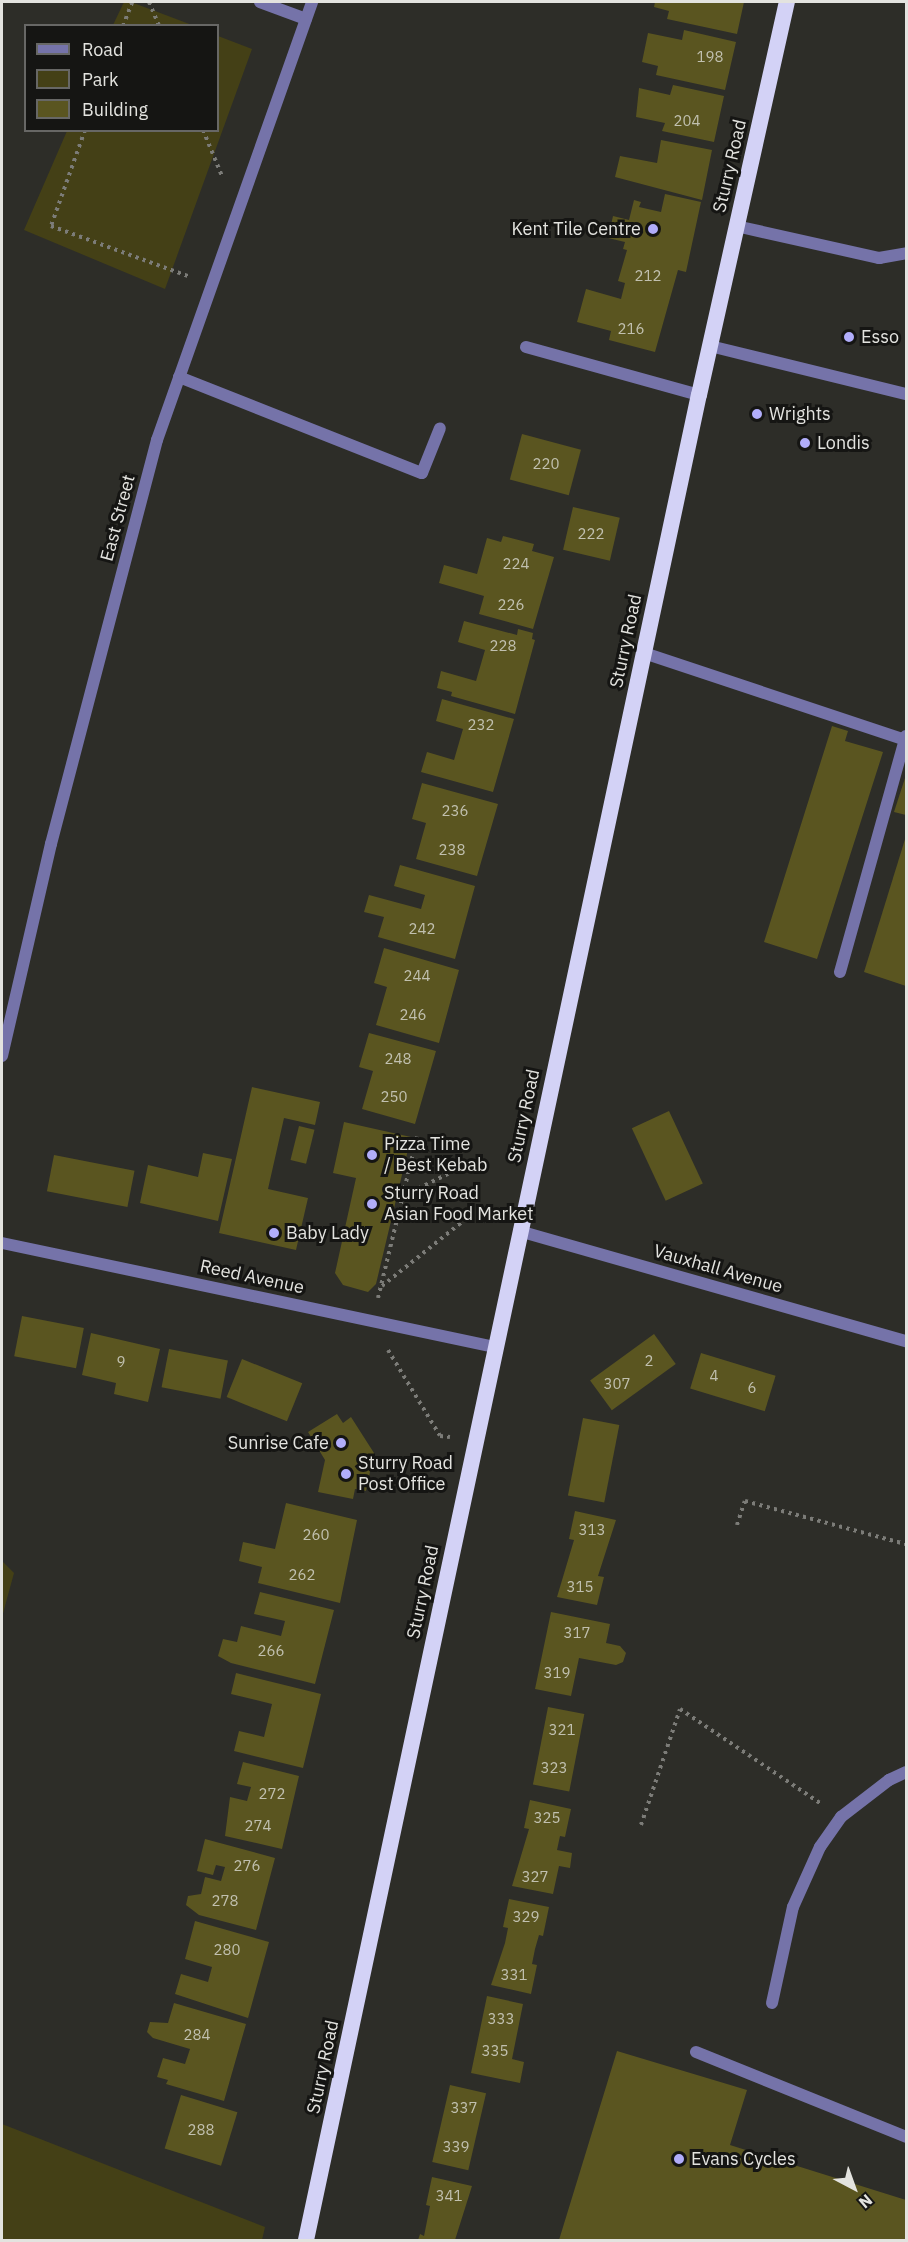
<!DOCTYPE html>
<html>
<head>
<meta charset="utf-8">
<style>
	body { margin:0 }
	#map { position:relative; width:908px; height:2242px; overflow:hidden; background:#2d2d28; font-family:"IBM Plex Sans",sans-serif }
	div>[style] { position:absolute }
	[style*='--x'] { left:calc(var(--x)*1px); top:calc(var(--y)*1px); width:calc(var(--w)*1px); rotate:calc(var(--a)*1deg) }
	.green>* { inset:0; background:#444016 }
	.building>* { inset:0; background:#5a5520; transform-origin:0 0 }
	.path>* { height:4px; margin-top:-2px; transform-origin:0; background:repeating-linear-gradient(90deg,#7c7c78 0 3px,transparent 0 7.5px) }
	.service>* { height:12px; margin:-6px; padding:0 6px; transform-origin:6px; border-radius:6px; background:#7573a9 }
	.minor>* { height:12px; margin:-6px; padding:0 6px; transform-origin:6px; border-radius:6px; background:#7573a9 }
	.trunk>* { height:16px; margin:-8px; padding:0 8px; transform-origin:8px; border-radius:8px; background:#d3d2f6 }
	.dots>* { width:16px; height:16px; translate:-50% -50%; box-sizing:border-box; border:3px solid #151513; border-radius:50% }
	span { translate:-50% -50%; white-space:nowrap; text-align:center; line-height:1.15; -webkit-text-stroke:6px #151513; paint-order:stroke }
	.number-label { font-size:15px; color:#c1c0af }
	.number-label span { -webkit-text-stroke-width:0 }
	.street-label { font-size:18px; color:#e3e3df }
	.poi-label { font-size:18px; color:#e3e3df }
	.right { translate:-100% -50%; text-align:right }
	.left { translate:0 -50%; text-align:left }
	.frame { position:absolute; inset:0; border:3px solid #e3e3df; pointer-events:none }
	.legend { position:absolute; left:24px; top:24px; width:195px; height:108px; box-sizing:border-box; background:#151513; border:2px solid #676765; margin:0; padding:8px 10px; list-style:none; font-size:18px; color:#e3e3df }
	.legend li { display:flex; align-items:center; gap:12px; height:30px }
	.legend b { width:30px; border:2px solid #676765 }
	.north { position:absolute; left:824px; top:2158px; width:60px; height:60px; -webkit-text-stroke:4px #151513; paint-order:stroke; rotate:139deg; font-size:16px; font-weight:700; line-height:24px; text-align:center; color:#e3e3df }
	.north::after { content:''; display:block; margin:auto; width:21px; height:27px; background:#e3e3df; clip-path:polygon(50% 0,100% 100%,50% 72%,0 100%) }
</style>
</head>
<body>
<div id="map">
	<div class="green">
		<i style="clip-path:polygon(124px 2px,131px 2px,192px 25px,113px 25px)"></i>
		<i style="clip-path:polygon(218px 36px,252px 49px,165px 289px,24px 230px,67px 131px,218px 130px)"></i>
		<i style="clip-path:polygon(2px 1561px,14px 1573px,2px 1617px)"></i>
		<i style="clip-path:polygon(2px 2124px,265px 2227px,262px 2240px,2px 2240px)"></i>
	</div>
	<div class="building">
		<i style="clip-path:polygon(655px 2px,744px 2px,737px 34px,667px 19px,669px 11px,654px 7px)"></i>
		<i style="clip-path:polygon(684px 30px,736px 42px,725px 90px,656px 75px,658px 66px,642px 62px,648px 33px,682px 40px)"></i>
		<i style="clip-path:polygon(673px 85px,724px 96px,714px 142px,662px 131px,665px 123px,636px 117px,639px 88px,670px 95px)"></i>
		<i style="clip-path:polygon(661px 140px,712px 150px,702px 200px,615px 177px,620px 156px,657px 163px)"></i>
		<i style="clip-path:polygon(665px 194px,701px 202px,686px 272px,678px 270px,655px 352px,609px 340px,611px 331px,577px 322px,586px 289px,621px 299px,625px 283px,618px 281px,627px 250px,623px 249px,625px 242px,608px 238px,613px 216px,629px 220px,634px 200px,641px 202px,639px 207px,661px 212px)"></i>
		<i style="left:522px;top:434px;width:61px;height:47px;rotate:15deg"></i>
		<i style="left:573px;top:507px;width:48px;height:44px;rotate:13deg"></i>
		<i style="clip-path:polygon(503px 536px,534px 544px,532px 551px,554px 557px,533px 629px,479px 614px,484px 596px,439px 583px,444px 565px,477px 574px,487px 538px,501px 542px)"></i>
		<i style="clip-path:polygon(464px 621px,517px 635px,518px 629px,533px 633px,532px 639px,535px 640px,515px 714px,451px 696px,452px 692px,437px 688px,441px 671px,476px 681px,485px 650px,458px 642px)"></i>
		<i style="clip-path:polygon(442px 699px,514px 719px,493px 792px,421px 772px,427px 752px,454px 760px,463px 729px,436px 721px)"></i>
		<i style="clip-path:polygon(832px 726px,848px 731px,845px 741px,883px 752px,817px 959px,764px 942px)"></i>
		<i style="clip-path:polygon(906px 775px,906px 815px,894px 812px)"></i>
		<i style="clip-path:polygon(422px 783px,498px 804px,477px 876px,416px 859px,426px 823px,412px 819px)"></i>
		<i style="clip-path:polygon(906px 836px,906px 986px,864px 972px)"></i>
		<i style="clip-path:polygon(400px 865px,475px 886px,455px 959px,378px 937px,384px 917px,364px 912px,369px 895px,421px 909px,425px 895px,394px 886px)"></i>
		<i style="clip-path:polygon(384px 948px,459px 970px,439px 1043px,376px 1025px,387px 987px,374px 983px)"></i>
		<i style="clip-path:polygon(369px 1033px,436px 1051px,415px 1124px,362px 1109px,373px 1071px,359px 1067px)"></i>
		<i style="clip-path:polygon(252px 1087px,320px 1102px,315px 1125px,284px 1118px,268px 1189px,308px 1198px,296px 1250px,219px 1233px)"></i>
		<i style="left:669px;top:1111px;width:80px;height:41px;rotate:65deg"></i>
		<i style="clip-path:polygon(344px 1122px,411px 1137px,376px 1284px,368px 1292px,343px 1285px,335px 1273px,356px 1178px,333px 1173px)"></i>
		<i style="left:299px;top:1126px;width:16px;height:35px;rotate:14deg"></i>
		<i style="clip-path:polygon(203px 1153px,232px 1159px,218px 1221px,140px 1203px,148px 1165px,198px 1177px)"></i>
		<i style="left:54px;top:1155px;width:82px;height:37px;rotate:11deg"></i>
		<i style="left:22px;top:1316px;width:63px;height:41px;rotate:11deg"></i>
		<i style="clip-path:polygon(91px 1333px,160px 1349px,148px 1402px,114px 1394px,116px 1383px,82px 1375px)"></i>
		<i style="left:654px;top:1334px;width:37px;height:79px;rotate:54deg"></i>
		<i style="left:169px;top:1349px;width:60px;height:39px;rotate:11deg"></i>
		<i style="left:701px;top:1353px;width:78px;height:37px;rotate:17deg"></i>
		<i style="left:242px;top:1359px;width:65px;height:41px;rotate:22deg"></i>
		<i style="clip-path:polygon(337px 1414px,343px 1423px,351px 1417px,374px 1453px,366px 1491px,355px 1489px,353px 1499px,318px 1492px,325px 1460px,308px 1432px)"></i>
		<i style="left:583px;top:1418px;width:37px;height:79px;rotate:11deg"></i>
		<i style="clip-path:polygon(286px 1503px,357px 1520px,340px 1603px,258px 1583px,262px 1567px,239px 1561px,243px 1542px,275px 1549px)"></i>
		<i style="clip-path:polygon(575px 1511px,616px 1520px,598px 1576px,604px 1577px,597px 1605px,557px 1597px,574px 1540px,569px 1539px)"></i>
		<i style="clip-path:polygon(260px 1592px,334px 1610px,315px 1684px,231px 1663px,218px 1656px,223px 1639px,237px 1642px,241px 1626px,281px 1636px,285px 1621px,254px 1614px)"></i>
		<i style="clip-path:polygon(551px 1612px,610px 1624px,606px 1643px,620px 1646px,626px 1653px,623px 1662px,616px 1665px,579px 1658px,571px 1696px,535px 1689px)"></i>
		<i style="clip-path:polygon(236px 1673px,321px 1694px,303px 1768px,234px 1751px,239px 1731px,264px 1737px,272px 1704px,231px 1694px)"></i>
		<i style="left:548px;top:1707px;width:37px;height:79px;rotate:11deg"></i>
		<i style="clip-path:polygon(243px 1762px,299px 1776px,282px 1849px,225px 1836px,230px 1797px,247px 1801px,251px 1787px,237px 1784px)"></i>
		<i style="clip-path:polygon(530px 1800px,571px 1809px,565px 1837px,560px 1836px,557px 1850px,572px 1853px,570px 1868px,559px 1866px,553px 1894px,512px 1886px,529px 1829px,524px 1828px)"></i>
		<i style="clip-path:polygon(205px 1839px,275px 1858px,256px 1930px,199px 1915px,186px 1905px,188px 1896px,201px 1894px,205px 1877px,221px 1881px,225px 1867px,216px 1865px,213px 1875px,197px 1871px)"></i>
		<i style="clip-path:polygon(509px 1899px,549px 1907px,543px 1936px,539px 1935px,535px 1949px,532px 1964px,537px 1965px,531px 1994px,491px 1985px,505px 1943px,508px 1928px,503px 1927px)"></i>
		<i style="clip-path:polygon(195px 1921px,269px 1942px,248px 2018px,175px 1994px,181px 1974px,208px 1982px,212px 1967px,185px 1959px)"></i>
		<i style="clip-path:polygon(487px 1996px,523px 2004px,512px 2059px,524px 2062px,520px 2083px,471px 2073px)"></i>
		<i style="clip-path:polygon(174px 2003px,246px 2024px,224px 2101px,166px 2084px,168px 2080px,157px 2077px,163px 2058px,185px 2064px,190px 2049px,153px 2038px,147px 2032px,150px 2022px,168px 2023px)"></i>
		<i style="clip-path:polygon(617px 2051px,747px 2090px,730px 2145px,906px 2200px,906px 2240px,559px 2240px)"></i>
		<i style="left:450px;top:2085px;width:37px;height:79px;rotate:13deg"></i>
		<i style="left:181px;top:2095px;width:59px;height:56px;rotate:17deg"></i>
		<i style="clip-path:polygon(432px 2177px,472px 2186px,455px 2240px,418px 2240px,420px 2234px,424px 2236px,430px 2206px,426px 2205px)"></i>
	</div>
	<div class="path">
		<i style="--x:149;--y:2;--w:26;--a:67"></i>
		<i style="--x:123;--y:26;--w:26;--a:-69"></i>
		<i style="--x:85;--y:130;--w:102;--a:109.5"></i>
		<i style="--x:51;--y:226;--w:146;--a:20.1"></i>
		<i style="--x:203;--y:130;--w:50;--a:67.6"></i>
		<i style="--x:405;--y:1195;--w:79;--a:-26.2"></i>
		<i style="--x:382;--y:1286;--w:109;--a:-38.7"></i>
		<i style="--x:378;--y:1298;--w:166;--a:-76.4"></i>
		<i style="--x:388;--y:1350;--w:100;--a:58.8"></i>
		<i style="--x:440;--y:1436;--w:10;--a:6"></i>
		<i style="--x:737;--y:1525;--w:25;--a:-72"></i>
		<i style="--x:745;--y:1501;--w:167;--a:15"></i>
		<i style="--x:641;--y:1825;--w:122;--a:-71.4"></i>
		<i style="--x:680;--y:1709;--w:169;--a:33.9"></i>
	</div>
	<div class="service">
		<i style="--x:736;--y:226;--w:147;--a:12.6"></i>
		<i style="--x:879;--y:258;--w:27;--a:-10"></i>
		<i style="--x:710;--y:346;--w:202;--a:13.8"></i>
		<i style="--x:526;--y:347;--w:180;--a:15.5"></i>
		<i style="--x:179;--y:377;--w:261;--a:21.6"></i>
		<i style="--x:422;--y:473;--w:48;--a:-68.2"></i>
		<i style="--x:644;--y:653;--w:276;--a:18.4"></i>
		<i style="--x:840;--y:972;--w:245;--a:-74.4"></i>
		<i style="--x:696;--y:2052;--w:227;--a:22"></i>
	</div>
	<div class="minor">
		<i style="--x:260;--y:2;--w:49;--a:20.3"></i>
		<i style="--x:2;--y:1056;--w:218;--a:-77"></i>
		<i style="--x:51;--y:844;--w:418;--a:-75.3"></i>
		<i style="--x:157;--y:440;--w:465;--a:-70.5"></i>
		<i style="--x:519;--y:1231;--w:402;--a:15.9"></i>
		<i style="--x:2;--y:1243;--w:504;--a:11.91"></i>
		<i style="--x:772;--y:2003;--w:98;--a:-77.7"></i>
		<i style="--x:793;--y:1907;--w:66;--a:-65.8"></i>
		<i style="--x:820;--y:1847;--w:37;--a:-55"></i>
		<i style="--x:841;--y:1817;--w:61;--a:-37.6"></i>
		<i style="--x:889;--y:1780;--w:19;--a:-25"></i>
	</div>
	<div class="trunk">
		<i style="--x:306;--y:2240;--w:1886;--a:-77.98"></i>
		<i style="--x:699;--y:395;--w:403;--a:-77.4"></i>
	</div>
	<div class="dots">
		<i style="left:653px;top:229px;background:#b1adfa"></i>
		<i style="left:849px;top:337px;background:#b1adfa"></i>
		<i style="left:757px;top:414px;background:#b1adfa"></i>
		<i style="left:805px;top:443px;background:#b1adfa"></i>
		<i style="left:372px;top:1155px;background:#b1adfa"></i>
		<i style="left:372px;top:1204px;background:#b1adfa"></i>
		<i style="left:274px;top:1233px;background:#b1adfa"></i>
		<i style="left:341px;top:1443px;background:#b1adfa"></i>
		<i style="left:346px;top:1474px;background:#b1adfa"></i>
		<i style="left:679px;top:2159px;background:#b1adfa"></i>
	</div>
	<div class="number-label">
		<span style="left:710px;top:57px">198</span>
		<span style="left:687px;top:121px">204</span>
		<span style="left:648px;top:276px">212</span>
		<span style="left:631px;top:329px">216</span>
		<span style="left:546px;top:464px">220</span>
		<span style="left:591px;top:534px">222</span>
		<span style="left:516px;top:564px">224</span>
		<span style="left:511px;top:605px">226</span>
		<span style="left:503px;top:646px">228</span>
		<span style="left:481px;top:725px">232</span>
		<span style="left:455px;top:811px">236</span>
		<span style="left:452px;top:850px">238</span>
		<span style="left:422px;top:929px">242</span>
		<span style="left:417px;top:976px">244</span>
		<span style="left:413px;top:1015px">246</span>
		<span style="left:398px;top:1059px">248</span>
		<span style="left:394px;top:1097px">250</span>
		<span style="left:649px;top:1361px">2</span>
		<span style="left:121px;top:1362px">9</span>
		<span style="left:714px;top:1376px">4</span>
		<span style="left:617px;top:1384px">307</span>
		<span style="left:752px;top:1388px">6</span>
		<span style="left:592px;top:1530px">313</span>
		<span style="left:316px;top:1535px">260</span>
		<span style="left:302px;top:1575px">262</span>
		<span style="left:580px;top:1587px">315</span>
		<span style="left:577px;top:1633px">317</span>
		<span style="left:271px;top:1651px">266</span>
		<span style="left:557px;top:1673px">319</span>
		<span style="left:562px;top:1730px">321</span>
		<span style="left:554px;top:1768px">323</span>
		<span style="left:272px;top:1794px">272</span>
		<span style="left:547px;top:1818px">325</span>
		<span style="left:258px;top:1826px">274</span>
		<span style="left:247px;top:1866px">276</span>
		<span style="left:535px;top:1877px">327</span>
		<span style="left:225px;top:1901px">278</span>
		<span style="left:526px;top:1917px">329</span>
		<span style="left:227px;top:1950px">280</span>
		<span style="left:514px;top:1975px">331</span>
		<span style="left:501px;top:2019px">333</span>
		<span style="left:197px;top:2035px">284</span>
		<span style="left:495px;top:2051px">335</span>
		<span style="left:464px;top:2108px">337</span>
		<span style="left:201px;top:2130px">288</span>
		<span style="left:456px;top:2147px">339</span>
		<span style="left:449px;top:2196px">341</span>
	</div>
	<div class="street-label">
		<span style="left:730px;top:166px;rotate:-77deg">Sturry Road</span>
		<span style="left:118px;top:518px;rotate:-75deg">East Street</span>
		<span style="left:626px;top:641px;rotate:-78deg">Sturry Road</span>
		<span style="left:524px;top:1116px;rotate:-78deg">Sturry Road</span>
		<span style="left:718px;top:1269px;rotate:16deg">Vauxhall Avenue</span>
		<span style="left:252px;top:1277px;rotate:12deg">Reed Avenue</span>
		<span style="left:423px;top:1592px;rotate:-78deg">Sturry Road</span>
		<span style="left:323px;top:2067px;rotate:-78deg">Sturry Road</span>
	</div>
	<div class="poi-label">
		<span class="right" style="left:641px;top:229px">Kent Tile Centre</span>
		<span class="left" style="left:861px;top:337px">Esso</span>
		<span class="left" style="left:769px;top:414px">Wrights</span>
		<span class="left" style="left:817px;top:443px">Londis</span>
		<span class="left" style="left:384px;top:1155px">Pizza Time<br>/ Best Kebab</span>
		<span class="left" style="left:384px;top:1204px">Sturry Road<br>Asian Food Market</span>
		<span class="left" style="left:286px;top:1233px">Baby Lady</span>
		<span class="right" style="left:329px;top:1443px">Sunrise Cafe</span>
		<span class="left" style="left:358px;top:1474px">Sturry Road<br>Post Office</span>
		<span class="left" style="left:691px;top:2159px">Evans Cycles</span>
	</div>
	<div class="frame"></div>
	<ul class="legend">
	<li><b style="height:8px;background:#7573a9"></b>Road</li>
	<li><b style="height:16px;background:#444016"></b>Park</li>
	<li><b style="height:16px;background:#5a5520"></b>Building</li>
	</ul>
	<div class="north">N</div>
</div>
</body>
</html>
